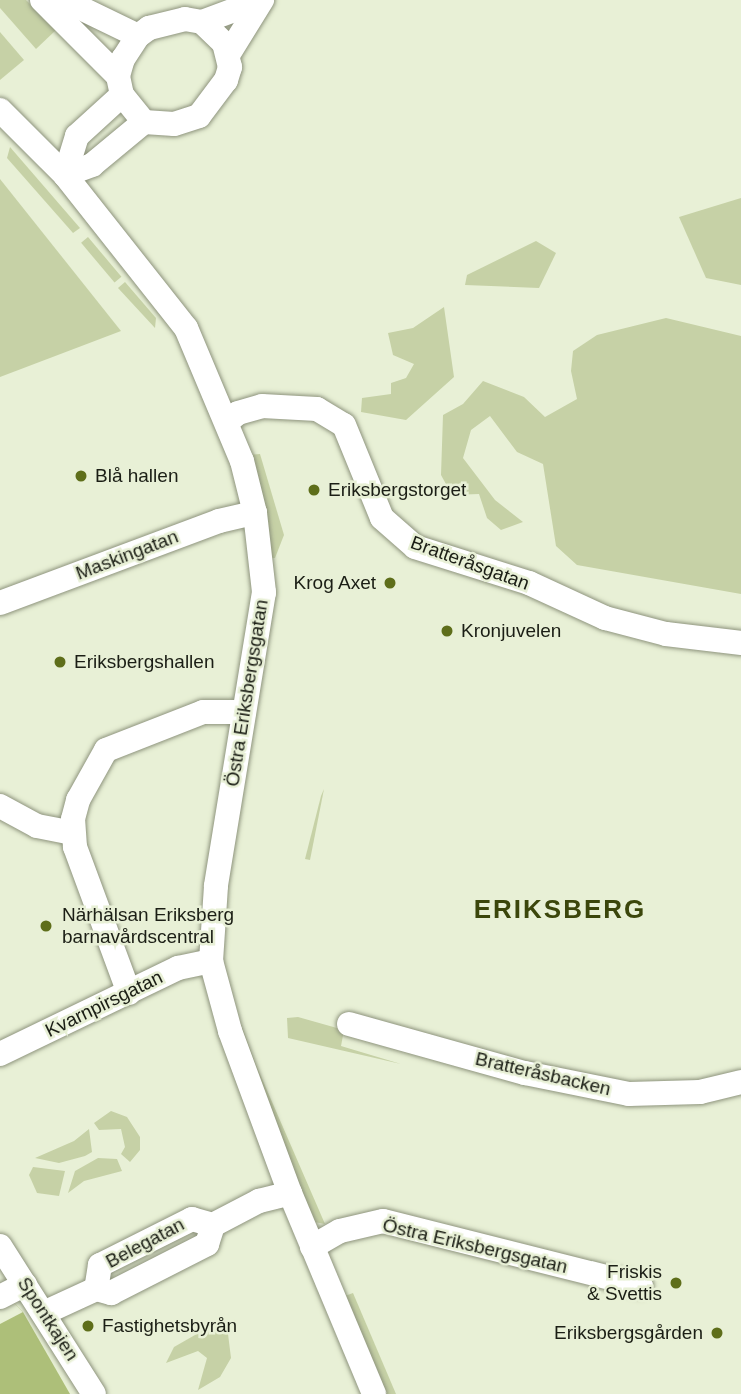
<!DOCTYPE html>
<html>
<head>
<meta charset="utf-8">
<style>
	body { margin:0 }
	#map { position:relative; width:741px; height:1394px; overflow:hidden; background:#e8f0d6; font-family:Helvetica,sans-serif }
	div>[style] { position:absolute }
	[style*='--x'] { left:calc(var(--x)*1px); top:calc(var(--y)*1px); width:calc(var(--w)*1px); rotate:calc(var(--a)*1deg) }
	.green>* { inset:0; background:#c6d1a6; transform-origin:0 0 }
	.water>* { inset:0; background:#adbf79 }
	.pier>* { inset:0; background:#e8f0d6 }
	.roads { filter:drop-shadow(0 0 2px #8e947d) drop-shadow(0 0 2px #8e947d) }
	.minor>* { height:24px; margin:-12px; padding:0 12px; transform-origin:12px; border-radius:12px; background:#fff }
	.dots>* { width:19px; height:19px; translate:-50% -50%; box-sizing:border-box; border:4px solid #e8f0d6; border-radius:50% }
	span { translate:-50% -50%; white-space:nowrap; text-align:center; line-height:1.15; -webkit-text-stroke:5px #e8f0d6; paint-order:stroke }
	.poi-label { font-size:19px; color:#1b1e15 }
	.left { translate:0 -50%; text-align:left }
	.right { translate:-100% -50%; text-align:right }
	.street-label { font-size:19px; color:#1b1e15 }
	.district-label { font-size:26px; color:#3b460b; font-weight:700; letter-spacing:2px }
</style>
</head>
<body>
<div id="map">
	<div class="green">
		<i style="clip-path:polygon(0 0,26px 0,56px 30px,36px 49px,0 8px)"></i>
		<i style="clip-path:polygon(0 32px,24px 60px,0 80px)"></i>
		<i style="clip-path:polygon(10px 147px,80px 228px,73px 233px,7px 158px)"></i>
		<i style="clip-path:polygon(0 179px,121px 331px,0 377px)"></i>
		<i style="clip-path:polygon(741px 198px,741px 285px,706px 278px,679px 217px)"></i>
		<i style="left:88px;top:237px;width:52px;height:9px;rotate:50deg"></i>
		<i style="clip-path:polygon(536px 241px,556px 253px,539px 288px,465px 285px,467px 275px)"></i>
		<i style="clip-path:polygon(125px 282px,156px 318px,155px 328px,118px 288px)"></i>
		<i style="clip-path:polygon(444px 307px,454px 377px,406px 420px,361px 412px,362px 398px,391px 394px,391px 383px,406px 378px,414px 364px,393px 355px,388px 333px,413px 328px)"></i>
		<i style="clip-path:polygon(666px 318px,741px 336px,741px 594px,577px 565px,556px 546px,543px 464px,517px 452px,490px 416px,471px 430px,463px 458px,495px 500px,523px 522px,501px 530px,487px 518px,479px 494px,452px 495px,441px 475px,443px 415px,463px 404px,483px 381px,524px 397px,545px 417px,577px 399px,571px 371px,573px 351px,597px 335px)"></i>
		<i style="clip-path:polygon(260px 454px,284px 535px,275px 558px,269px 558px,249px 455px)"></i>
		<i style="clip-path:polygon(324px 789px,310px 860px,305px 859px,321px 796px)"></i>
		<i style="clip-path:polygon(298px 1017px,344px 1030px,341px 1046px,401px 1064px,288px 1038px,287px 1018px)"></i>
		<i style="clip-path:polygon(239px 1019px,256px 1065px,325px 1224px,314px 1222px,233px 1021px)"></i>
		<i style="clip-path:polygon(111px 1111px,127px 1117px,140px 1137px,140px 1150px,130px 1162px,121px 1154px,125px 1147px,121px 1129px,99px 1130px,94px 1123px)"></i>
		<i style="clip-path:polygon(89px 1129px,92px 1152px,85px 1156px,59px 1163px,35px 1158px,74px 1141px)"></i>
		<i style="clip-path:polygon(98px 1158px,117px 1159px,122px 1171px,84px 1181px,68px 1193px,75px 1171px)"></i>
		<i style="clip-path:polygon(33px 1167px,65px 1171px,59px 1196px,37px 1193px,29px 1175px)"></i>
		<i style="clip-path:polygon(353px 1293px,396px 1394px,385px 1394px,345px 1296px)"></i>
		<i style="clip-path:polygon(227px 1326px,231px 1358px,220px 1377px,198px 1390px,207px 1358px,198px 1351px,166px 1363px,174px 1347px,209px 1327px)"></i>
	</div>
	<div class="water">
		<i style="clip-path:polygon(0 1289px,23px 1312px,70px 1394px,0 1394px)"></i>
	</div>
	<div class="pier">
		<i style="clip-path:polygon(0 1289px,23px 1312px,0 1324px)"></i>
	</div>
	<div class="roads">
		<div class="minor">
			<i style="--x:42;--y:0;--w:107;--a:45"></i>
			<i style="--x:64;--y:0;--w:82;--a:25.9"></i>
			<i style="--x:185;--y:19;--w:17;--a:10"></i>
			<i style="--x:202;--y:22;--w:30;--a:44"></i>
			<i style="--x:224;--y:43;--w:25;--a:76"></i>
			<i style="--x:230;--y:67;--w:14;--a:107"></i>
			<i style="--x:226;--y:80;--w:45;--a:126.9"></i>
			<i style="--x:199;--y:116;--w:26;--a:162"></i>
			<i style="--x:174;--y:124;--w:30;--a:-176"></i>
			<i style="--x:144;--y:122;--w:35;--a:-129"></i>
			<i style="--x:122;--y:95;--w:19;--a:-102"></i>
			<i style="--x:118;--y:76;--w:18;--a:-74"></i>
			<i style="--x:123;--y:59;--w:27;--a:-57"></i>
			<i style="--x:138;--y:36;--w:14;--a:-36"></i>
			<i style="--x:149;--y:28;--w:37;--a:-14"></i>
			<i style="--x:202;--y:22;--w:63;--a:-20.4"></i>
			<i style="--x:228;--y:55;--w:65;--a:-58.3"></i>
			<i style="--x:0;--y:110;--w:92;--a:45"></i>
			<i style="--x:65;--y:175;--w:195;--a:51.7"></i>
			<i style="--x:186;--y:328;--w:144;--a:67.2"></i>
			<i style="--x:242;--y:461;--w:54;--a:76"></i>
			<i style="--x:255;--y:513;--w:80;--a:83.5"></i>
			<i style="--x:264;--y:592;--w:298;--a:99.3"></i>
			<i style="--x:216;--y:886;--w:75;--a:93.8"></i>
			<i style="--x:211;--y:961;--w:73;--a:74.8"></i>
			<i style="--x:230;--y:1031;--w:173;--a:69.7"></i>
			<i style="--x:290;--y:1193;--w:218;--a:67.3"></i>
			<i style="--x:65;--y:175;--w:41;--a:-72.9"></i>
			<i style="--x:77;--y:136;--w:61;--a:-42.3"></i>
			<i style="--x:65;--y:175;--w:29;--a:-20"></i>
			<i style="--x:92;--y:165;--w:67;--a:-39.6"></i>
			<i style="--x:227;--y:422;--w:14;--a:-39"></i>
			<i style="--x:238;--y:413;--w:25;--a:-16"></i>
			<i style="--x:262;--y:406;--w:55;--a:3.1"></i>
			<i style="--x:317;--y:409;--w:31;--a:31"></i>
			<i style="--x:344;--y:425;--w:100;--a:67.8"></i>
			<i style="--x:382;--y:518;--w:44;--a:41.3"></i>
			<i style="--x:415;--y:547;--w:120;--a:17.5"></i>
			<i style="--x:529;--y:583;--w:84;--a:24.7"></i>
			<i style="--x:605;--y:618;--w:63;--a:14.7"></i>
			<i style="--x:666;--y:634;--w:76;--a:6.8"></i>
			<i style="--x:0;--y:603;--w:234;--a:-20.5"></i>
			<i style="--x:219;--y:521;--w:37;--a:-13"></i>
			<i style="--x:0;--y:806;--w:42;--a:28.4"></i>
			<i style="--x:37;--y:826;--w:36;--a:11"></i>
			<i style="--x:129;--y:993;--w:156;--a:-110.3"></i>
			<i style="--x:75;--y:847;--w:28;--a:-94"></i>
			<i style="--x:73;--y:819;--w:20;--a:-75"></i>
			<i style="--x:78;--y:800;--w:57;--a:-60.8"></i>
			<i style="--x:106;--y:750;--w:104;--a:-21.4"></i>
			<i style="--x:203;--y:712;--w:41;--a:0"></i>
			<i style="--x:349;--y:1024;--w:183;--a:15.6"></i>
			<i style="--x:525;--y:1073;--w:106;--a:11.4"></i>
			<i style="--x:629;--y:1094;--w:71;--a:-1.6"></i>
			<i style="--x:700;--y:1092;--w:42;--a:-13.7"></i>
			<i style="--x:0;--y:1054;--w:198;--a:-25.8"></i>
			<i style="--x:178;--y:968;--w:34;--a:-12"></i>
			<i style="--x:213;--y:1225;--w:22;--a:-164"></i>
			<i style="--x:192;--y:1219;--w:103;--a:153.4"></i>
			<i style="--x:100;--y:1265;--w:24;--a:99"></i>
			<i style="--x:96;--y:1289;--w:16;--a:15"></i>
			<i style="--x:111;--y:1293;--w:108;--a:-27"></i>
			<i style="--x:207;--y:1244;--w:20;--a:-72"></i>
			<i style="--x:213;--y:1225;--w:52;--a:-27.6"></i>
			<i style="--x:259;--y:1201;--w:32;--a:-14"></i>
			<i style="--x:0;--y:1246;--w:175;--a:57.6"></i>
			<i style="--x:312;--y:1247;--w:32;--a:-30"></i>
			<i style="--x:340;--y:1231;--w:44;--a:-13.1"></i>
			<i style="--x:383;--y:1221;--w:266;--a:14.1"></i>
			<i style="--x:0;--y:1297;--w:28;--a:-27"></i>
			<i style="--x:46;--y:1312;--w:55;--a:-24.7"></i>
		</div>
	</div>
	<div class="dots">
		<i style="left:81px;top:476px;background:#5e6e1a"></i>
		<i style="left:314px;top:490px;background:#5e6e1a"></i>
		<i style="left:390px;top:583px;background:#5e6e1a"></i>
		<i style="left:447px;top:631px;background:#5e6e1a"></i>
		<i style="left:60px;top:662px;background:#5e6e1a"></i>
		<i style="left:46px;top:926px;background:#5e6e1a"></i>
		<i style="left:676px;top:1283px;background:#5e6e1a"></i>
		<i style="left:88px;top:1326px;background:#5e6e1a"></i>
		<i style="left:717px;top:1333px;background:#5e6e1a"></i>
	</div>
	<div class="poi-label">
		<span class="left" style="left:95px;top:476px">Blå hallen</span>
		<span class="left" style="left:328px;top:490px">Eriksbergstorget</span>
		<span class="right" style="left:376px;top:583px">Krog Axet</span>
		<span class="left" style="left:461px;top:631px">Kronjuvelen</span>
		<span class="left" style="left:74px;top:662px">Eriksbergshallen</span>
		<span class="left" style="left:62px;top:926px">Närhälsan Eriksberg<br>barnavårdscentral</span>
		<span class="right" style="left:662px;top:1283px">Friskis<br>&amp; Svettis</span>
		<span class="left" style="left:102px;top:1326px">Fastighetsbyrån</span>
		<span class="right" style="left:703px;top:1333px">Eriksbergsgården</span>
	</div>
	<div class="street-label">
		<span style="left:127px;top:555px;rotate:-21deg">Maskingatan</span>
		<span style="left:470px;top:563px;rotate:20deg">Bratteråsgatan</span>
		<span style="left:247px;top:693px;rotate:-81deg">Östra Eriksbergsgatan</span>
		<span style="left:104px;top:1004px;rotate:-26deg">Kvarnpirsgatan</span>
		<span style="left:543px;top:1074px;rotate:13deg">Bratteråsbacken</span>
		<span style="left:145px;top:1243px;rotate:-28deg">Belegatan</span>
		<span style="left:475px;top:1246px;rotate:13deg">Östra Eriksbergsgatan</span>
		<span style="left:48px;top:1319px;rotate:57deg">Spontkajen</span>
	</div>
	<div class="district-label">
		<span style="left:560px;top:910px">ERIKSBERG</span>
	</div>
</div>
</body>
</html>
